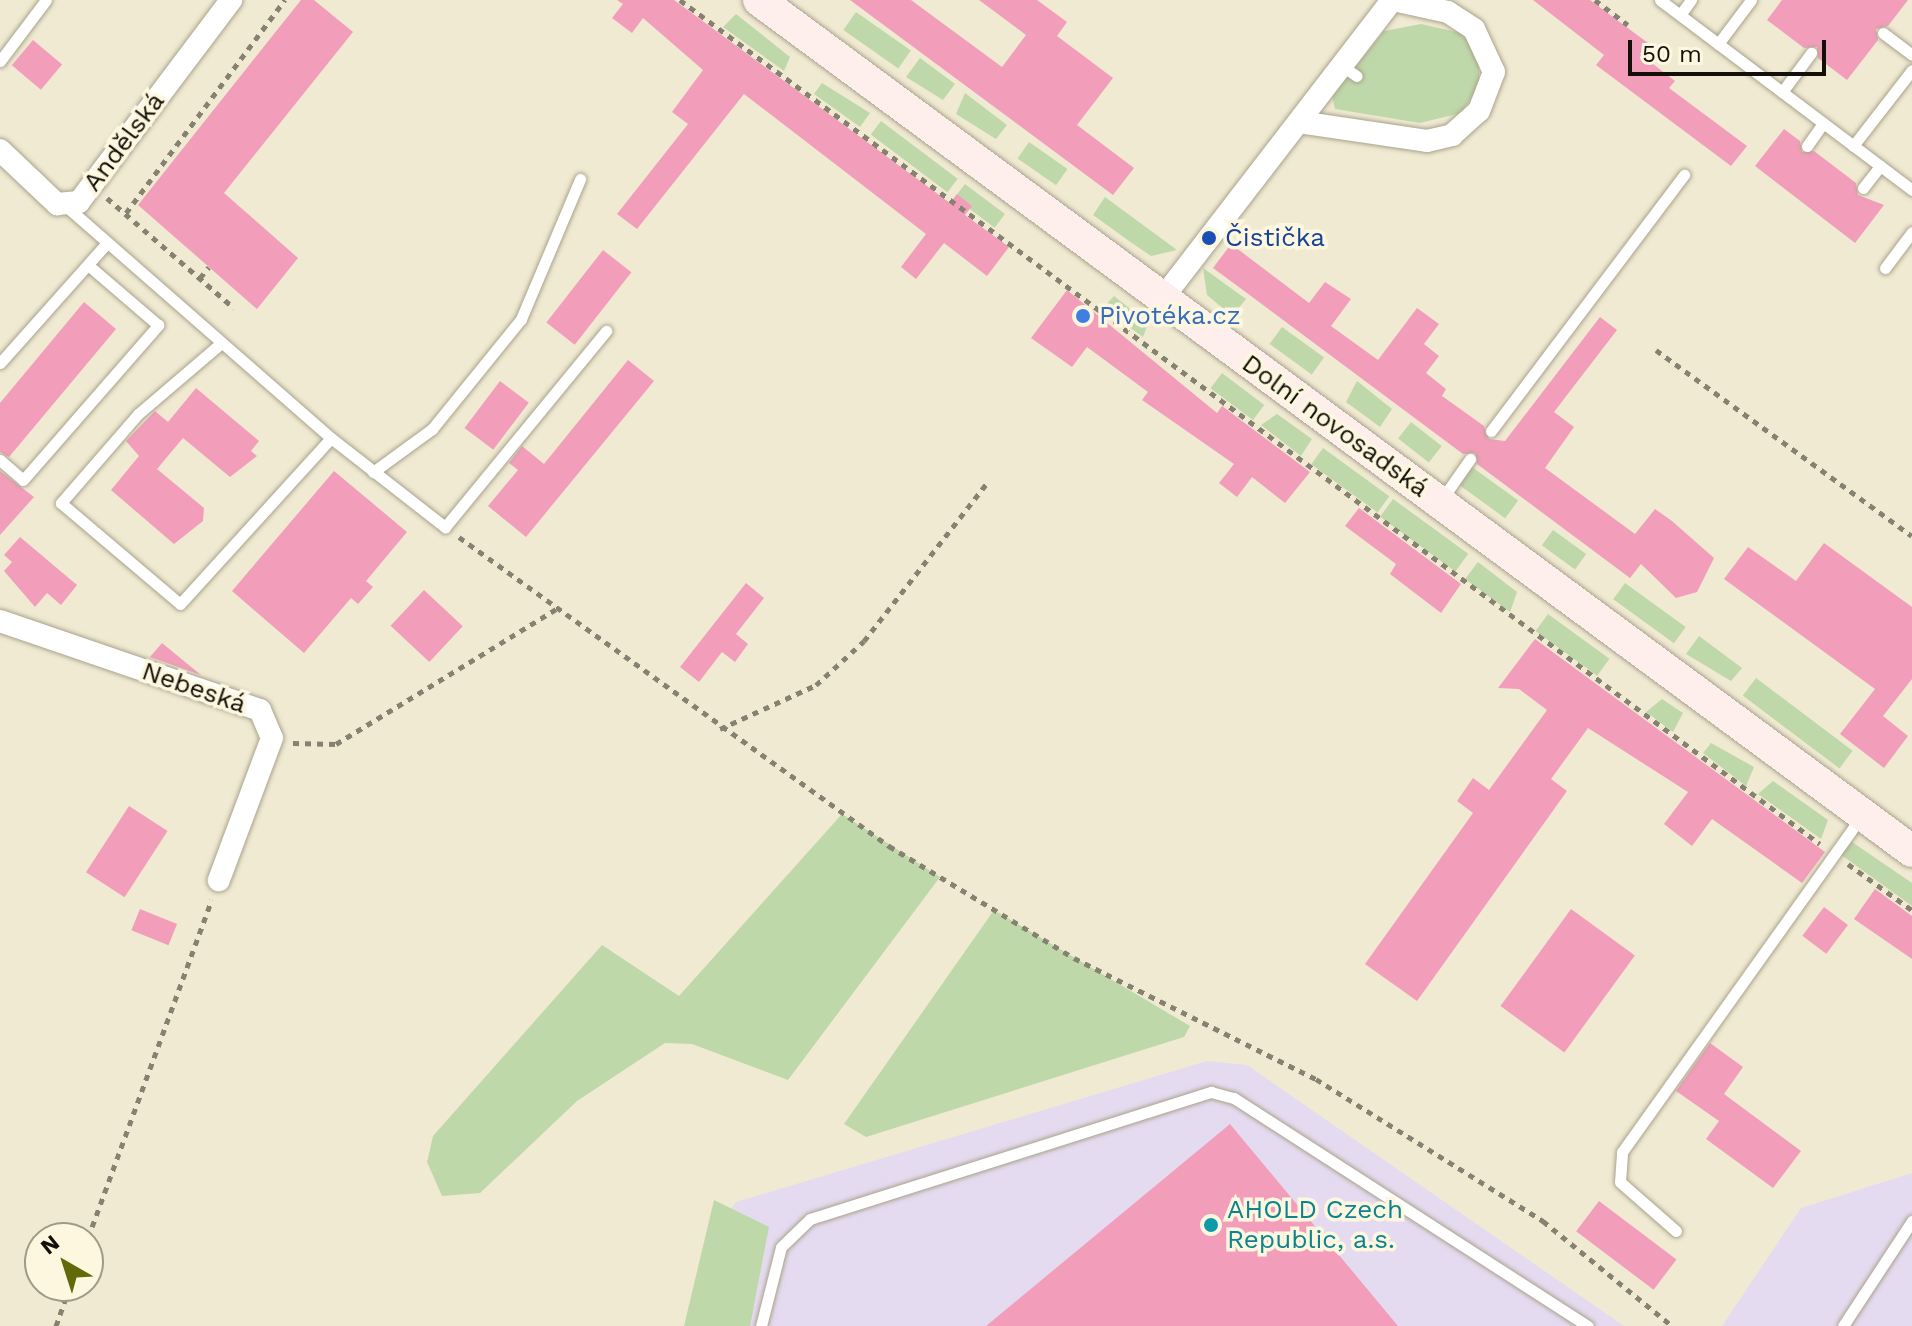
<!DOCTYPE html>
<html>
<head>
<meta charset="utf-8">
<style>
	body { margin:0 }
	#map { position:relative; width:1912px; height:1326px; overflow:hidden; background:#f0ead2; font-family:"Work Sans",sans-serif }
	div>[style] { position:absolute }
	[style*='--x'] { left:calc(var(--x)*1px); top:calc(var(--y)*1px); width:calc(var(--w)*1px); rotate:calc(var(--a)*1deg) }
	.industrial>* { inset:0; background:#e5dbf0 }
	.green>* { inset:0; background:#bfd8aa; transform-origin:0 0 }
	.building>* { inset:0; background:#f29eba; transform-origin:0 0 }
	.path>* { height:5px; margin-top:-2.5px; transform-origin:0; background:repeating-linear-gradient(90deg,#868171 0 6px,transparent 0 12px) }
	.roads { filter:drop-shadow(0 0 2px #a9a38d) drop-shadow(0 0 2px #a9a38d) }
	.lane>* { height:11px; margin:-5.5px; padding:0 5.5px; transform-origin:5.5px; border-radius:5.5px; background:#fff }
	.street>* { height:22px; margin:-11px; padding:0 11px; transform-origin:11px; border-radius:11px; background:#fff }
	.secondary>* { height:32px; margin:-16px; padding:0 16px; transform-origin:16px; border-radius:16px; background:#feeeec }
	.dots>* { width:22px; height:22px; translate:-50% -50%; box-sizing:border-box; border:4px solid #fdf7df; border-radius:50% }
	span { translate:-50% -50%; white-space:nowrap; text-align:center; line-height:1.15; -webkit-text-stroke:7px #fdf7df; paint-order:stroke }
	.street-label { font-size:26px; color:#121008 }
	.transit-label { font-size:26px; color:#164399 }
	.left { translate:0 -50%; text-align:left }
	.shop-label { font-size:26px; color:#366cbe }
	.culture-label { font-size:26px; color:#0d838f }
	.north { position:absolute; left:24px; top:1222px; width:80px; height:80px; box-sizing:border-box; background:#fdf7df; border:2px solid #9f9b89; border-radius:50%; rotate:321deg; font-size:22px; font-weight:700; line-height:32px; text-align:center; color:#121008 }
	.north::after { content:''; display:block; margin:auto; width:28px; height:36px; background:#62690b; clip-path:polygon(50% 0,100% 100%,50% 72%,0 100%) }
	.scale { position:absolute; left:1628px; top:40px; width:198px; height:36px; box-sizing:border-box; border:4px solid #121008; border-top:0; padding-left:10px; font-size:24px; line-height:28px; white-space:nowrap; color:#121008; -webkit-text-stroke:6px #fdf7df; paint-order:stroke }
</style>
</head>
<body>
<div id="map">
	<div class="industrial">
		<i style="clip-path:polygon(1207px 1061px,1247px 1065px,1624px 1326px,707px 1326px,727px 1213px,736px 1202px)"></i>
		<i style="clip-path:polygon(1912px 1173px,1912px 1326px,1722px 1326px,1801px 1208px)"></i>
	</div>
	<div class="green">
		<i style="left:856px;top:12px;width:67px;height:22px;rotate:35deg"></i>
		<i style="clip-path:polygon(736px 14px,790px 57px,784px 71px,723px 27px)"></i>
		<i style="clip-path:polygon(1421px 24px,1461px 33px,1479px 57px,1479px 86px,1461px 113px,1420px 123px,1335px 109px,1332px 96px,1384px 31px)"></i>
		<i style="clip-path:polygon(920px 58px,955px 84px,943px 100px,906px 77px)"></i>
		<i style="clip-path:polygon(822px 83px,870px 113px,860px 127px,814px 94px)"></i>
		<i style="clip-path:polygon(965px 93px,1007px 125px,996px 139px,956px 114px)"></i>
		<i style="left:881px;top:121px;width:96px;height:17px;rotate:37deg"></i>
		<i style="left:1029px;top:142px;width:47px;height:20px;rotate:35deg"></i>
		<i style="left:965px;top:184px;width:50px;height:17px;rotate:37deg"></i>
		<i style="clip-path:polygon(1105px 197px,1177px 250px,1151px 256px,1129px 241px,1093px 215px)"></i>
		<i style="clip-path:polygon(1203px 268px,1246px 299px,1232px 316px,1207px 295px)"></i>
		<i style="clip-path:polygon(1114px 296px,1148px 323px,1143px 337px,1103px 308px)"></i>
		<i style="left:1282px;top:327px;width:52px;height:21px;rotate:36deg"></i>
		<i style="left:1222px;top:373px;width:53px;height:19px;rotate:37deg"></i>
		<i style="clip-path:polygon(1357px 381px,1392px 409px,1380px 427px,1346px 402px)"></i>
		<i style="clip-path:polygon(1277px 414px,1312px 439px,1301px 456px,1261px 425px)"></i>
		<i style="left:1411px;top:422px;width:39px;height:21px;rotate:38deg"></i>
		<i style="left:1323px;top:448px;width:82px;height:20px;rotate:36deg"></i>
		<i style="left:1472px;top:467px;width:57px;height:22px;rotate:36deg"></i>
		<i style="left:1393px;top:499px;width:93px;height:22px;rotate:36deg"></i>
		<i style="left:1553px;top:530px;width:41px;height:19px;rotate:36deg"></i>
		<i style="clip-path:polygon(1478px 562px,1517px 592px,1510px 612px,1465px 579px)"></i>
		<i style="left:1625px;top:583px;width:75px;height:20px;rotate:36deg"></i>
		<i style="left:1548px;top:614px;width:76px;height:21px;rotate:36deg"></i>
		<i style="clip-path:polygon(1699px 636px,1742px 668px,1731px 681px,1686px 654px)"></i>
		<i style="left:1756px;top:678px;width:121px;height:22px;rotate:37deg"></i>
		<i style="clip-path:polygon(1662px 699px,1683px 713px,1673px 732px,1646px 712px)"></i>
		<i style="clip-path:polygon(1711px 743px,1754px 767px,1746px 786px,1703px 753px)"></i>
		<i style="clip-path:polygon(1773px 781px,1828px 820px,1821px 839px,1758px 794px)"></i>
		<i style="clip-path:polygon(842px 814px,940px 877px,788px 1080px,692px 1044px,665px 1043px,577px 1101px,480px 1193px,442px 1196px,427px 1162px,433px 1136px,602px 945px,679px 996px)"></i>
		<i style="clip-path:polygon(1852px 842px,1912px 883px,1912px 906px,1840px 854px)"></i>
		<i style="clip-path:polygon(994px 910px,1190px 1026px,1184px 1037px,866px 1137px,844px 1124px)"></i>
		<i style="clip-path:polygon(714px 1200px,769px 1227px,750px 1326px,684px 1326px)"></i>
	</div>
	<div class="building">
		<i style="clip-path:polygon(301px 0,314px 0,353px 32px,224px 193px,298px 258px,257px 309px,138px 205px)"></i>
		<i style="clip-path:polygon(617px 0,674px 0,950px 203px,957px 194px,972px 206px,965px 215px,1009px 247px,987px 276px,944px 243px,916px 279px,901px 267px,926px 234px,744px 94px,637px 229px,617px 214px,688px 124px,672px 112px,703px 70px,643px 18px,632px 33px,612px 18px,623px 4px)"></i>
		<i style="clip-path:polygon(850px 0,911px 0,1002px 67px,1026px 35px,979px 0,1037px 0,1067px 22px,1057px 36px,1113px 78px,1077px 125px,1134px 168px,1113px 195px)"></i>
		<i style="clip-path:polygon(1533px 0,1590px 0,1648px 43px,1640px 54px,1675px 81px,1669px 88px,1747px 146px,1731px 166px,1596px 65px,1604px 55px)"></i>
		<i style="clip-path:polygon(1782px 0,1908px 0,1888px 26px,1876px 29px,1878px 40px,1847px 80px,1818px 58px,1817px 47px,1804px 48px,1767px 20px)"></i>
		<i style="left:33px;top:40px;width:38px;height:33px;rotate:40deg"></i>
		<i style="clip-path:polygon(1784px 129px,1800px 141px,1802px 152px,1814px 151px,1856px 183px,1858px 195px,1884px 205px,1855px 243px,1755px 166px)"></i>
		<i style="clip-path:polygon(1231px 244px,1309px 303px,1325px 282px,1351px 299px,1331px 326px,1378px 360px,1417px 308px,1439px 324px,1424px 344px,1439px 356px,1426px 373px,1446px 389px,1442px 396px,1484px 426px,1489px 439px,1505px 441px,1600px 317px,1617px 330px,1554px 412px,1574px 427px,1545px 468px,1635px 534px,1655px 509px,1672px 521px,1714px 558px,1697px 592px,1676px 598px,1641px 564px,1630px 578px,1477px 464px,1475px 453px,1463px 454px,1255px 299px,1213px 268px)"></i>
		<i style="left:603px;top:250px;width:36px;height:92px;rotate:38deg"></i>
		<i style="clip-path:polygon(1067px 290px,1217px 413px,1222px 406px,1310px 472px,1285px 503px,1252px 477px,1237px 497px,1219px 483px,1234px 464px,1142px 400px,1148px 392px,1087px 347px,1072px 367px,1031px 338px)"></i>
		<i style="clip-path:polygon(84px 302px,116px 329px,9px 457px,0 452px,0 403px)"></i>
		<i style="clip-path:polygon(628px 360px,654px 381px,526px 537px,488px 506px,518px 470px,509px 463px,522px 446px,544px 464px)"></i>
		<i style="left:500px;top:381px;width:36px;height:59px;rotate:37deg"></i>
		<i style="clip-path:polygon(196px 388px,259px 441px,251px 451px,257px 456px,230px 477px,183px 438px,157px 469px,204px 508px,203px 521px,174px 544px,111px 490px,139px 456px,126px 441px,155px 411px,168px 422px)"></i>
		<i style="clip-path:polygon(0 471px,34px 497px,0 535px)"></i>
		<i style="clip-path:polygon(334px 471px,407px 532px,366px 581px,373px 587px,358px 604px,351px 598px,304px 653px,232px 591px)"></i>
		<i style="clip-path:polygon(1359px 508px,1461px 584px,1441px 613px,1390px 574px,1396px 564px,1345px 526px)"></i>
		<i style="clip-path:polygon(20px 537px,77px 585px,61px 605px,47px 593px,35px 607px,4px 571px,12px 562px,4px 555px)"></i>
		<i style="clip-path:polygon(1824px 543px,1912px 607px,1912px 679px,1883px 716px,1908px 736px,1884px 768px,1840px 734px,1875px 689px,1724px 579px,1748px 547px,1796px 581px)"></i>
		<i style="clip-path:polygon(746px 583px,764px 598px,736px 634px,748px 644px,735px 662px,722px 652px,699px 682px,680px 667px)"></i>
		<i style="left:424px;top:590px;width:53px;height:49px;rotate:43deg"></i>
		<i style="clip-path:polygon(1535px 639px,1825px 852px,1802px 883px,1712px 819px,1692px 846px,1664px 824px,1688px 792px,1588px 728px,1551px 779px,1567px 791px,1417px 1001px,1365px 964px,1473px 813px,1457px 801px,1473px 778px,1489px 790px,1547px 710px,1519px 689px,1498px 688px)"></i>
		<i style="clip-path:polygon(162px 643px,201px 675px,150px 657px)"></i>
		<i style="left:129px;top:806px;width:46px;height:79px;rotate:33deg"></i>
		<i style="clip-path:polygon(1875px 889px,1912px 916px,1912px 959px,1854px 919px)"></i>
		<i style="left:1824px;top:907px;width:30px;height:36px;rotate:37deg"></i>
		<i style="left:140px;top:909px;width:40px;height:23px;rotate:22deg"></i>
		<i style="left:1571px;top:909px;width:79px;height:120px;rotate:36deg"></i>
		<i style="clip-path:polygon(1710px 1043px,1743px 1067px,1724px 1094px,1801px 1151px,1773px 1188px,1706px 1139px,1719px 1121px,1676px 1091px)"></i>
		<i style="clip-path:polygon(1230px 1124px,1398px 1326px,986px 1326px)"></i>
		<i style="left:1599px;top:1201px;width:97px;height:38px;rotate:37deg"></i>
	</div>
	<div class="path">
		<i style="--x:680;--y:0;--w:1418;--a:36.51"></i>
		<i style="--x:1595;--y:0;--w:41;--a:37.1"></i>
		<i style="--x:107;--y:198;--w:168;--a:40.9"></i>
		<i style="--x:126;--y:213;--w:266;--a:-53.3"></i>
		<i style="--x:200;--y:278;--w:14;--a:-51"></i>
		<i style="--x:1656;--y:350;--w:316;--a:36"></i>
		<i style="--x:459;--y:537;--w:530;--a:35.7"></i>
		<i style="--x:889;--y:846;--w:216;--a:31.2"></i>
		<i style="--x:1074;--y:958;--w:271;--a:26.6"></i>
		<i style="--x:1316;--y:1079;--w:268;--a:32"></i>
		<i style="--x:1543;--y:1221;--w:166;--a:39.1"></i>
		<i style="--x:720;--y:729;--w:106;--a:-24.6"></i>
		<i style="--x:816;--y:685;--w:65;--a:-42.5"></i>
		<i style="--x:864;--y:641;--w:202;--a:-52.1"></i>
		<i style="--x:293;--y:743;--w:43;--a:1.3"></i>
		<i style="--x:336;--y:744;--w:258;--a:-31.5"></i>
		<i style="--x:1848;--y:864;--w:79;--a:35.7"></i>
		<i style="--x:88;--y:1238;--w:360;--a:-69.9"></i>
		<i style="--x:56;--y:1326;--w:42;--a:-70.7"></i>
	</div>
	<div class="roads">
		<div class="lane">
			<i style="--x:1660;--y:0;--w:316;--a:37"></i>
			<i style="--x:1680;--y:15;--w:19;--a:-54"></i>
			<i style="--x:1883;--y:33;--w:36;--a:37"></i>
			<i style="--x:1718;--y:44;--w:55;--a:-53.1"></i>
			<i style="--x:0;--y:61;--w:76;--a:-53"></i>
			<i style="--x:1341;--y:65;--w:19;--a:35"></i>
			<i style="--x:1782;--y:92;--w:49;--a:-53.4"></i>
			<i style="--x:1807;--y:146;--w:28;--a:-55"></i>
			<i style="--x:1853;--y:146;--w:96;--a:-52.2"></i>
			<i style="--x:1863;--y:188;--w:28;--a:-52"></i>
			<i style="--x:67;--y:207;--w:351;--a:41.2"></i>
			<i style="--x:331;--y:438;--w:145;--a:38"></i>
			<i style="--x:445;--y:527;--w:254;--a:-50.6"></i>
			<i style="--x:1885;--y:268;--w:45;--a:-53.1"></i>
			<i style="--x:220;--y:344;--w:108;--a:139.5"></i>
			<i style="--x:138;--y:414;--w:118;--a:130.9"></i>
			<i style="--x:61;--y:503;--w:156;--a:40.3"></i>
			<i style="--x:180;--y:604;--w:224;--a:-47.7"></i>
			<i style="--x:0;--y:363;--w:158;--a:-48.3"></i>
			<i style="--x:1491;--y:431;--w:321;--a:-53"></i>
			<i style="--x:0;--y:460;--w:30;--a:41"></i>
			<i style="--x:23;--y:480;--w:206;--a:-48.9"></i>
			<i style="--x:158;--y:325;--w:92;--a:-139.4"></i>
			<i style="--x:373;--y:472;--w:73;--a:-36.1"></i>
			<i style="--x:432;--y:429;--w:141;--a:-51"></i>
			<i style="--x:521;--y:319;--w:152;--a:-67.1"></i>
			<i style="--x:1442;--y:499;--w:49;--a:-55"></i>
			<i style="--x:1676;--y:1231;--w:74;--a:-138.8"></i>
			<i style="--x:1620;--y:1182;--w:30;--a:-86"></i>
			<i style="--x:1622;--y:1152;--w:412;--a:-54.5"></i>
			<i style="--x:761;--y:1326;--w:81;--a:-75.8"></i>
			<i style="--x:781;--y:1247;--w:40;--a:-44"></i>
			<i style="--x:810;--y:1219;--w:421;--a:-17.6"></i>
			<i style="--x:1211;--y:1092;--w:24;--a:15"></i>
			<i style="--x:1234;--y:1098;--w:421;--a:32.8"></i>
			<i style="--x:1843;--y:1326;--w:126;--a:-56.7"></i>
		</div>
		<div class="street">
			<i style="--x:1299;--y:122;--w:129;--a:8.4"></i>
			<i style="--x:1427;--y:141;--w:26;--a:-13"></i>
			<i style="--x:1452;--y:135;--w:36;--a:-42"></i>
			<i style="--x:1479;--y:111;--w:42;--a:-69"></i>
			<i style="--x:1494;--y:72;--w:47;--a:-114.9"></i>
			<i style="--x:1474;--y:29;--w:31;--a:-147"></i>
			<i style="--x:1448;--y:12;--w:56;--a:-167.7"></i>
			<i style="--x:0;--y:150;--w:79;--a:43.5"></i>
			<i style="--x:57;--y:204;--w:22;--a:-5"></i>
			<i style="--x:79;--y:202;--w:253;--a:-53"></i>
			<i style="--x:1162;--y:299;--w:377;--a:-52.4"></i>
			<i style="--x:0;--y:621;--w:275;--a:18.9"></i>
			<i style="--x:260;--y:710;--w:30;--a:67"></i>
			<i style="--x:272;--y:738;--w:152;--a:110.5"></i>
		</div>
		<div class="secondary">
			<i style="--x:759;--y:0;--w:1433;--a:36.43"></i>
		</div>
	</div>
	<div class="dots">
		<i style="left:1209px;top:238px;background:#1a4fb4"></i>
		<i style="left:1083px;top:316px;background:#3f7fe0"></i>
		<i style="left:1211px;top:1225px;background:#0f9aa8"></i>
	</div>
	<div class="street-label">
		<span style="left:124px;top:142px;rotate:-53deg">Andělská</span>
		<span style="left:1335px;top:426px;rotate:36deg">Dolní novosadská</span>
		<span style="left:194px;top:688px;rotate:19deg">Nebeská</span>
	</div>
	<div class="transit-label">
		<span class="left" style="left:1225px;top:238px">Čistička</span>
	</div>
	<div class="shop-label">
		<span class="left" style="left:1099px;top:316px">Pivotéka.cz</span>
	</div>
	<div class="culture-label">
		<span class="left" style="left:1227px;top:1225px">AHOLD Czech<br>Republic, a.s.</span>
	</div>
	<div class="north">N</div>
	<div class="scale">50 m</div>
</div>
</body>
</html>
